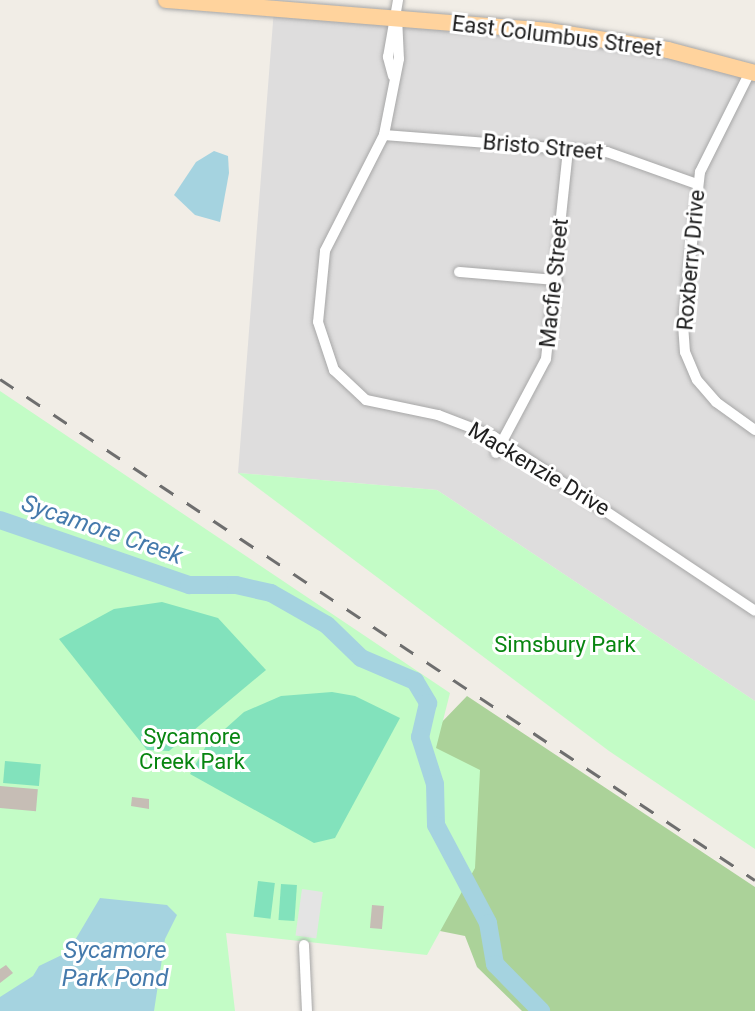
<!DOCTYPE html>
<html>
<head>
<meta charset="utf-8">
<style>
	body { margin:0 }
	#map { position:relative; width:755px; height:1011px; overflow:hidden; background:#f1ede6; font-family:Roboto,sans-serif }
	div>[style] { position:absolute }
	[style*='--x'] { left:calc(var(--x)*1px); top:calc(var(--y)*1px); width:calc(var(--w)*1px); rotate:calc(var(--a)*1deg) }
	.residential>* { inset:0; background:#dedddd }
	.forest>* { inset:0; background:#abd299 }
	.park>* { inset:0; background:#c3fcc6 }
	.pitch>* { inset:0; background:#82e2bc; transform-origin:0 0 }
	.parking>* { inset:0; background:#e4e4e4; transform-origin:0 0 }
	.water>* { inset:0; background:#a5d3e0 }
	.river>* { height:18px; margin:-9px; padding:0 9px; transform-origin:9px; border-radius:9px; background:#a5d3e0 }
	.building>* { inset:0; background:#c6bdb5; transform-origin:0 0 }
	.roads { filter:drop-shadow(0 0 2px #a7a7a7) drop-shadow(0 0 2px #a7a7a7) }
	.street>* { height:10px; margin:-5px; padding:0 5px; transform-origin:5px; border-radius:5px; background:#fff }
	.primary>* { height:16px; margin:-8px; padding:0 8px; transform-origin:8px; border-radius:8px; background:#ffd39d }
	.rail>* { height:3px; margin-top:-1.5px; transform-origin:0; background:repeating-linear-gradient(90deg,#6e6e6e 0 16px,transparent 0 32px) }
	span { translate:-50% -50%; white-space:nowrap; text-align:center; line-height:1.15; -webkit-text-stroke:6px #fff; paint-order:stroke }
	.street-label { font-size:22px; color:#202020 }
	.park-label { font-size:22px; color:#078510 }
	.water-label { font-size:24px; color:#457aac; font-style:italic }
</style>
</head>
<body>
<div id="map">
	<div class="residential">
		<i style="clip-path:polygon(274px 9px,548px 31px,755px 73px,755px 701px,437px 490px,238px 473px)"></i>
	</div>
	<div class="forest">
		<i style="clip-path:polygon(467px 696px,755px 887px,755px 1011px,522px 1011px,477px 967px,465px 936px,430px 929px,414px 751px)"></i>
	</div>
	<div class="park">
		<i style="clip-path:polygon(0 391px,450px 693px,436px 748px,480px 770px,475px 868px,427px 955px,226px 933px,235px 1011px,0 1011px)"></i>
		<i style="clip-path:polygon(238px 473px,437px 490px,755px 701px,755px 849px,609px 751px)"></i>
	</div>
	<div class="pitch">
		<i style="clip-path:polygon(162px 602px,218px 618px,266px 670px,169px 751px,147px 750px,59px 639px,114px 609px)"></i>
		<i style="clip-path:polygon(332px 692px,355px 696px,400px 718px,335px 838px,314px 843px,190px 774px,206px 746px,244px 712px,281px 696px)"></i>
		<i style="left:5px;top:761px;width:36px;height:22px;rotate:5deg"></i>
		<i style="left:258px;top:881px;width:17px;height:36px;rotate:7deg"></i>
		<i style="left:281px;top:884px;width:16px;height:36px;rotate:4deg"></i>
	</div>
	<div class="parking">
		<i style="left:302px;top:889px;width:21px;height:47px;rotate:8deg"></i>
	</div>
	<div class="water">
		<i style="clip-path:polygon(214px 151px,228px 156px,229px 173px,220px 222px,195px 215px,174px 195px,196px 162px)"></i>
		<i style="clip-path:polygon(100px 898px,167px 905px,177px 915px,165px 939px,154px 1011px,0 1011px,0 997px,33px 976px,39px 966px,68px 952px)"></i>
	</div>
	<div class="river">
		<i style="--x:0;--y:520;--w:200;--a:19"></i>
		<i style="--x:189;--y:585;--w:47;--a:0"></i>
		<i style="--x:236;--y:585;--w:36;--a:13"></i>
		<i style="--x:271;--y:593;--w:64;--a:29.7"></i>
		<i style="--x:327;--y:625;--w:47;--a:44.1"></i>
		<i style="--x:361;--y:658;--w:59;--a:23.1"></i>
		<i style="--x:415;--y:681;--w:26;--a:59"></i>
		<i style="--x:428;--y:703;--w:35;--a:103"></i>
		<i style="--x:420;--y:737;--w:49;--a:72.3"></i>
		<i style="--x:435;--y:784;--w:41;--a:88.6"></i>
		<i style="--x:436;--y:825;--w:111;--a:62"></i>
		<i style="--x:488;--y:923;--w:42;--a:80.3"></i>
		<i style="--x:495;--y:964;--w:66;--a:45.6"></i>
	</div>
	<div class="building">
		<i style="left:0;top:786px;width:38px;height:22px;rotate:5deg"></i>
		<i style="clip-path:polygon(132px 797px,149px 799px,149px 809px,131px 806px)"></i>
		<i style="left:372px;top:905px;width:12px;height:23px;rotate:5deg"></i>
		<i style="clip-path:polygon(6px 965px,13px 973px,0 983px,0 969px)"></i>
	</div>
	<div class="roads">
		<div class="street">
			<i style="--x:397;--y:17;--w:42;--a:87.3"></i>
			<i style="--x:399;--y:59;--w:77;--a:101.2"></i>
			<i style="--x:384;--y:135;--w:130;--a:117"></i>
			<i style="--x:325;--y:251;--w:71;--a:95.6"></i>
			<i style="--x:318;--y:322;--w:51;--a:71.6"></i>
			<i style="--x:334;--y:370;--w:44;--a:43.2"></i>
			<i style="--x:366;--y:400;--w:74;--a:11.8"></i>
			<i style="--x:438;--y:415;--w:59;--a:20.9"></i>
			<i style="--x:493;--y:436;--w:315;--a:33.7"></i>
			<i style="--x:750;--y:72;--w:112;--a:116.6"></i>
			<i style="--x:700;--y:172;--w:153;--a:96.4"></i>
			<i style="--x:683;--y:324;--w:28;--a:86"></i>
			<i style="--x:685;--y:352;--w:30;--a:67"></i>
			<i style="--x:697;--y:380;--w:29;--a:49"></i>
			<i style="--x:716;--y:402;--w:48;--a:35.7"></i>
			<i style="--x:393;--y:76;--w:20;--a:-105"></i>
			<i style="--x:388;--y:57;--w:58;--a:-80"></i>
			<i style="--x:384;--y:135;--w:224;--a:4.4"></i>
			<i style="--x:607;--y:152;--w:96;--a:19.6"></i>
			<i style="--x:459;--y:272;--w:98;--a:4.7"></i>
			<i style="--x:496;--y:453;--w:106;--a:-62"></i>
			<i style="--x:546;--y:359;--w:211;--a:-84"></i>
			<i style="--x:304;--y:945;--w:66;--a:87.4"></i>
		</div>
		<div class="primary">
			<i style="--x:166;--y:0;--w:383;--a:4.6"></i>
			<i style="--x:548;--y:31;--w:121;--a:9"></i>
			<i style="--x:668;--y:50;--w:90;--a:14.8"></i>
		</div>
	</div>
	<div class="rail">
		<i style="--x:0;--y:379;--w:906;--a:33.57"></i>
	</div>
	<div class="street-label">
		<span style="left:557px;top:36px;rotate:7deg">East Columbus Street</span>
		<span style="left:543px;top:147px;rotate:5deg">Bristo Street</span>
		<span style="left:691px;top:260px;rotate:-85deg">Roxberry Drive</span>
		<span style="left:554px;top:283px;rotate:-84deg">Macfie Street</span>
		<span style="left:539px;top:469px;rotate:31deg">Mackenzie Drive</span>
	</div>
	<div class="park-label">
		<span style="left:565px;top:645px">Simsbury Park</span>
		<span style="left:192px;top:749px">Sycamore<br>Creek Park</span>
	</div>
	<div class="water-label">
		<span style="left:102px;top:530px;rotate:19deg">Sycamore Creek</span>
		<span style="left:115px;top:965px">Sycamore<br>Park Pond</span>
	</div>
</div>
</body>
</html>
